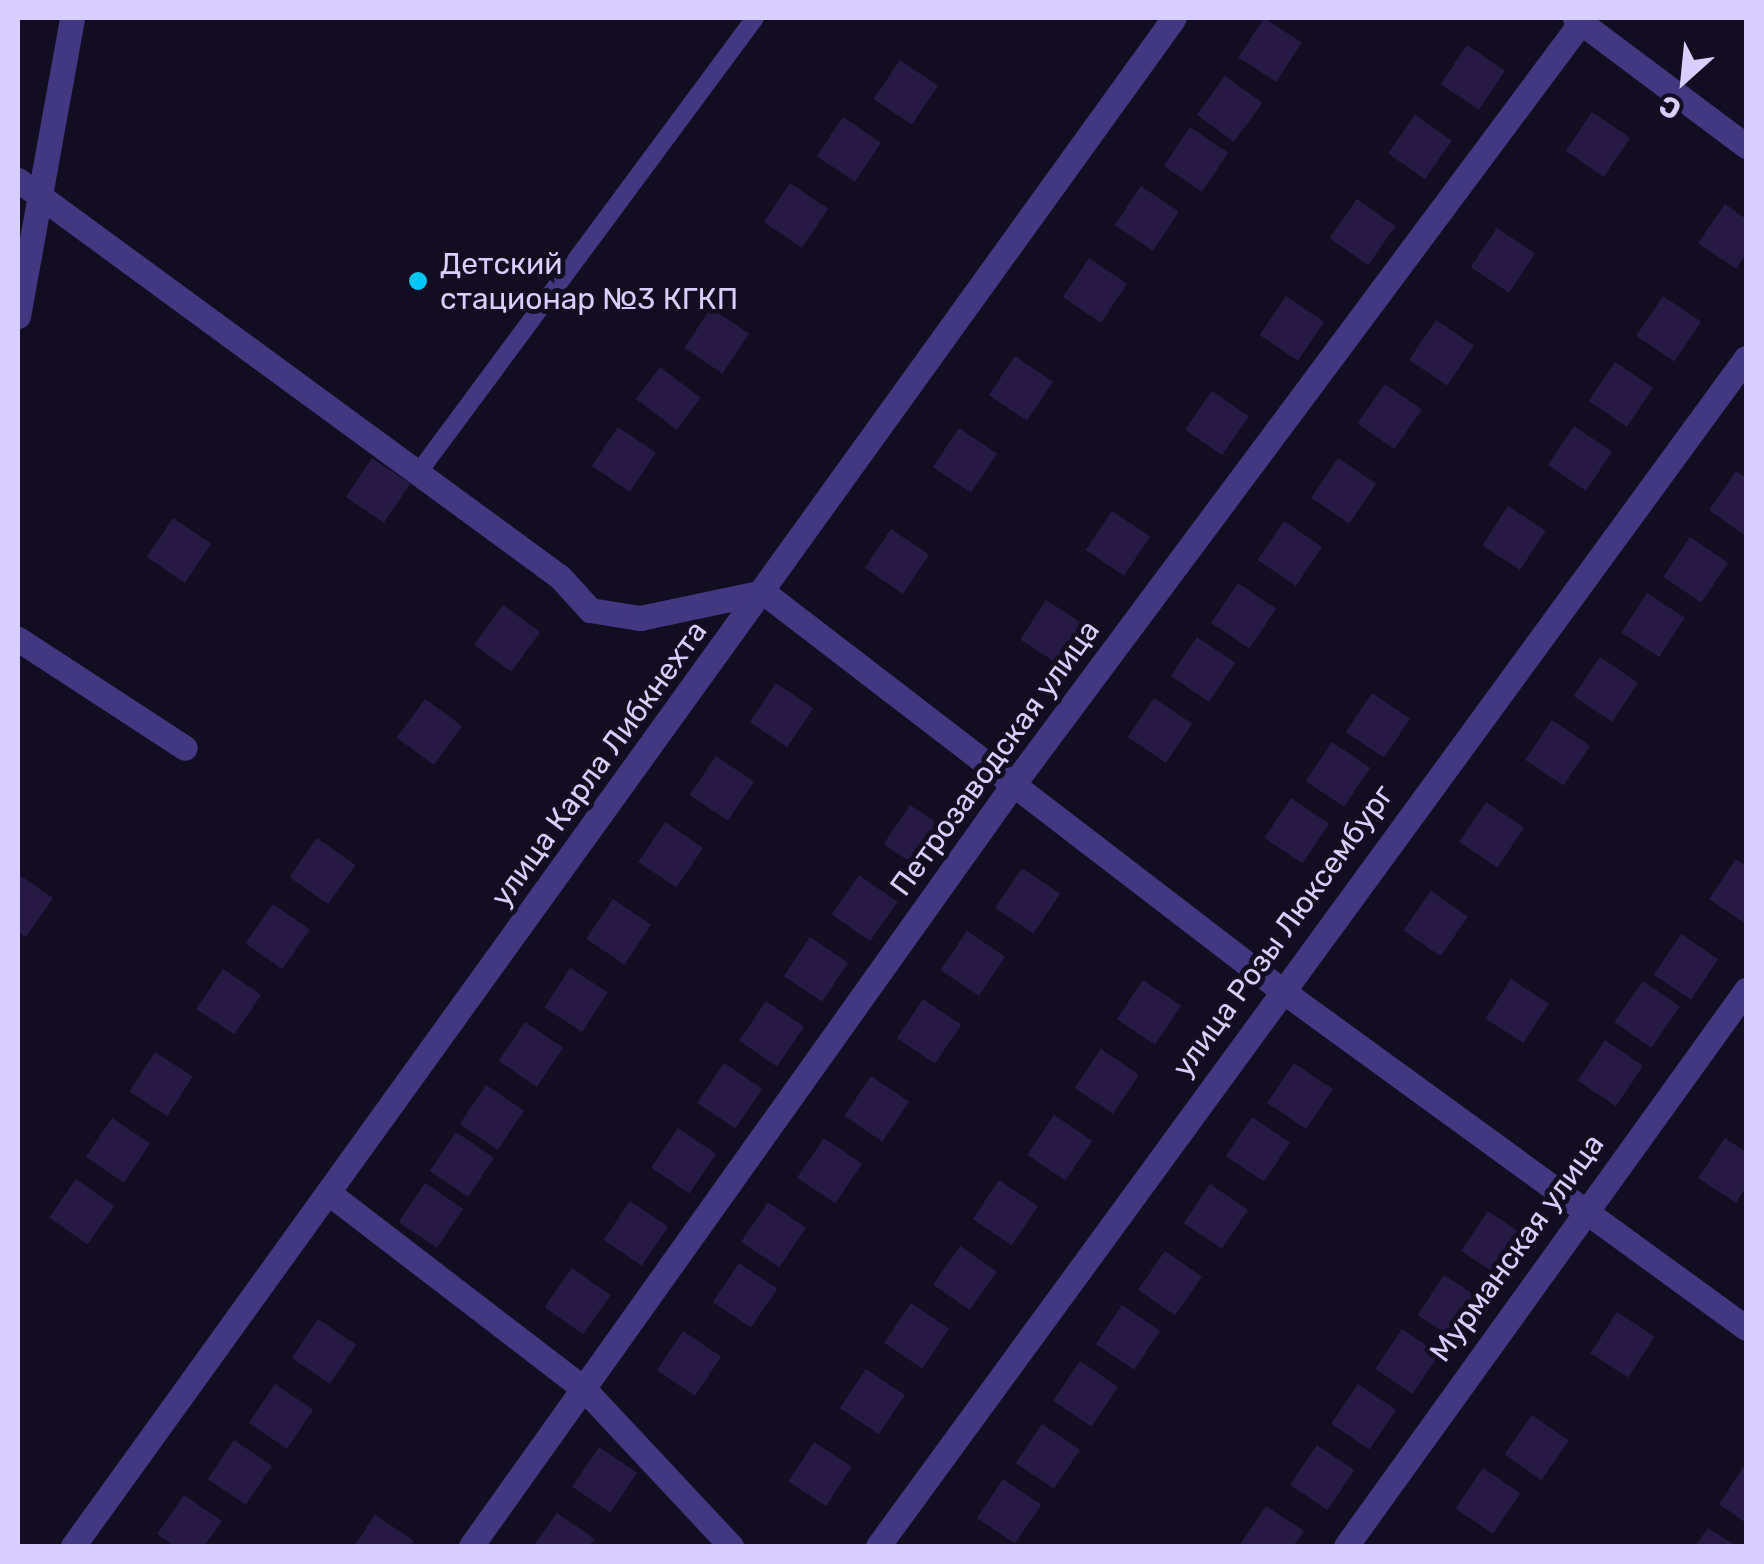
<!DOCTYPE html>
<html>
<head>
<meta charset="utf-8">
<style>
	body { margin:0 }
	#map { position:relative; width:1764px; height:1564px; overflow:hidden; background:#130d22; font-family:Rubik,sans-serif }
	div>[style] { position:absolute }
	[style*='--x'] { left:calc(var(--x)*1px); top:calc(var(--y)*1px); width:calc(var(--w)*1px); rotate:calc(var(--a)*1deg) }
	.building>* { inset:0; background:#261943; transform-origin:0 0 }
	.service>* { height:18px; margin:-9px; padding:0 9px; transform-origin:9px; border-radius:9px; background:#423781 }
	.minor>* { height:25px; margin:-12.5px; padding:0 12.5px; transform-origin:12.5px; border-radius:12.5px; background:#423781 }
	.dots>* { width:28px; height:28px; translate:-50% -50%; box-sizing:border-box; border:5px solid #130d22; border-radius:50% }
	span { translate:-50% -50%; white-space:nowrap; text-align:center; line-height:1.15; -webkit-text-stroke:10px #130d22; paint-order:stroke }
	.poi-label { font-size:30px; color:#d8ceff }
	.left { translate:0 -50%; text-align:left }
	.street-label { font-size:30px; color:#d8ceff }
	.frame { position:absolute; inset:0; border:20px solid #d8ceff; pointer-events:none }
	.north { position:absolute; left:1634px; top:30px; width:100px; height:100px; -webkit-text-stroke:8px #130d22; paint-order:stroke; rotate:207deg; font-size:28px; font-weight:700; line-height:40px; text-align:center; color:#d8ceff }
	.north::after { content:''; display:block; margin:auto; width:35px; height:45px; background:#d8ceff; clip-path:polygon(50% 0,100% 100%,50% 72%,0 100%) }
</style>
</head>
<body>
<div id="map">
	<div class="building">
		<i style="left:1264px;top:18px;width:45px;height:47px;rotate:33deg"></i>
		<i style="left:1467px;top:45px;width:46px;height:47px;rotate:34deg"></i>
		<i style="left:900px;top:60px;width:46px;height:47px;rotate:34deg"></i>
		<i style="left:1225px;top:76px;width:46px;height:48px;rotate:36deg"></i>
		<i style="left:1592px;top:112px;width:46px;height:47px;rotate:34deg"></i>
		<i style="left:1415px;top:115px;width:45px;height:47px;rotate:35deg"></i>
		<i style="left:843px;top:117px;width:46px;height:47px;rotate:34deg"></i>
		<i style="left:1190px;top:127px;width:46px;height:47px;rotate:34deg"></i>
		<i style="left:790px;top:183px;width:46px;height:47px;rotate:34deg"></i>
		<i style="left:1141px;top:186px;width:46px;height:47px;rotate:34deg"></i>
		<i style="left:1357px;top:199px;width:47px;height:48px;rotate:35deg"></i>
		<i style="clip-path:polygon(1725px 204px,1746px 219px,1746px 254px,1736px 269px,1698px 243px)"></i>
		<i style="left:1497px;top:228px;width:46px;height:47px;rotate:34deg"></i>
		<i style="left:1089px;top:258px;width:46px;height:47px;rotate:34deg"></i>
		<i style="left:1286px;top:296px;width:46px;height:47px;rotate:34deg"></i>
		<i style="left:1663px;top:296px;width:46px;height:48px;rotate:34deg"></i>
		<i style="left:711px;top:308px;width:46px;height:48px;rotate:34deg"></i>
		<i style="left:1436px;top:320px;width:46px;height:48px;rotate:34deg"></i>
		<i style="left:1015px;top:356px;width:46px;height:47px;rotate:34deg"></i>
		<i style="left:1615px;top:362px;width:46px;height:47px;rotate:34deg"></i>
		<i style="left:660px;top:367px;width:51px;height:40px;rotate:37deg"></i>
		<i style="left:1385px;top:384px;width:45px;height:48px;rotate:35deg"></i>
		<i style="left:1212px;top:391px;width:45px;height:47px;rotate:35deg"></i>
		<i style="left:1574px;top:426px;width:46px;height:47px;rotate:34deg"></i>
		<i style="left:618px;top:427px;width:46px;height:47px;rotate:34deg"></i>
		<i style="left:959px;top:428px;width:46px;height:47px;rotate:34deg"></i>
		<i style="left:372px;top:458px;width:46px;height:47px;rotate:34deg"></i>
		<i style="left:1338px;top:458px;width:46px;height:48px;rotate:34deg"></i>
		<i style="clip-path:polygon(1736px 471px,1746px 478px,1746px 536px,1709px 510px)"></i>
		<i style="left:1508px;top:506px;width:45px;height:47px;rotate:33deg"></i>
		<i style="left:1112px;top:511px;width:46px;height:47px;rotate:34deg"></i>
		<i style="left:173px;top:518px;width:46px;height:47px;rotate:34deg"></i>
		<i style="left:1284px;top:521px;width:46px;height:47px;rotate:34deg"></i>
		<i style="left:891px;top:529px;width:46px;height:47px;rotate:34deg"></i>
		<i style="left:1690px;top:537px;width:46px;height:48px;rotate:34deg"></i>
		<i style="left:1238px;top:583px;width:46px;height:48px;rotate:34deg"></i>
		<i style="left:1647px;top:593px;width:45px;height:47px;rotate:33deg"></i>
		<i style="left:1046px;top:600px;width:45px;height:47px;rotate:33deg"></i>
		<i style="left:503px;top:605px;width:46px;height:49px;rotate:36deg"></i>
		<i style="left:1197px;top:637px;width:46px;height:47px;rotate:34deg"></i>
		<i style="left:1600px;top:657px;width:46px;height:47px;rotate:34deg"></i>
		<i style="left:776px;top:683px;width:45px;height:47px;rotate:34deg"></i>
		<i style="left:1372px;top:693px;width:46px;height:47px;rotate:34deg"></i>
		<i style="left:1154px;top:698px;width:46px;height:47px;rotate:34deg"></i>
		<i style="left:425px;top:699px;width:46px;height:48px;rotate:36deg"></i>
		<i style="left:1552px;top:720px;width:46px;height:48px;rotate:34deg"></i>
		<i style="left:1332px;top:742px;width:46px;height:47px;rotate:34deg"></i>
		<i style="left:716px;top:756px;width:46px;height:47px;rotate:34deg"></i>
		<i style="left:1291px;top:798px;width:46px;height:48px;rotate:34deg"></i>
		<i style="left:1486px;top:802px;width:46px;height:48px;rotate:34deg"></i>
		<i style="left:910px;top:805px;width:46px;height:47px;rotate:34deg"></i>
		<i style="left:665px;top:822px;width:46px;height:48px;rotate:34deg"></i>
		<i style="left:317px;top:838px;width:47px;height:48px;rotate:35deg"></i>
		<i style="clip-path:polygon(1736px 859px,1746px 866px,1746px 924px,1709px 899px)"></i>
		<i style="left:1022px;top:868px;width:46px;height:48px;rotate:34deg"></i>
		<i style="clip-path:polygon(18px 874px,53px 898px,26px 937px,18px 932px)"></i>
		<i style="left:859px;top:875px;width:47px;height:48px;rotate:35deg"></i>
		<i style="left:1431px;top:891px;width:45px;height:48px;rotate:35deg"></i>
		<i style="left:613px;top:899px;width:46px;height:48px;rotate:34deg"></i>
		<i style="left:273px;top:904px;width:45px;height:48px;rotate:35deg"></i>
		<i style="left:967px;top:931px;width:46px;height:47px;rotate:34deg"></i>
		<i style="left:1681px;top:934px;width:45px;height:49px;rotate:34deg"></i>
		<i style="left:810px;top:937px;width:46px;height:47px;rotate:34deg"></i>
		<i style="left:570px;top:968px;width:45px;height:47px;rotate:33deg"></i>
		<i style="left:223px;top:969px;width:46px;height:48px;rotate:34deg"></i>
		<i style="left:1511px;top:979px;width:45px;height:47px;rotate:33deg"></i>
		<i style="left:1143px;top:980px;width:46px;height:47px;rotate:34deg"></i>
		<i style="left:1643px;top:981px;width:45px;height:50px;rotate:35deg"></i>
		<i style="left:923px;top:999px;width:46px;height:47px;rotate:34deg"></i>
		<i style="left:766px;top:1001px;width:46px;height:48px;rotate:34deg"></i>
		<i style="left:525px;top:1022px;width:46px;height:47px;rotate:34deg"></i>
		<i style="left:1605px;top:1040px;width:46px;height:49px;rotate:34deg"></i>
		<i style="left:1101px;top:1049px;width:46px;height:47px;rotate:34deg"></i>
		<i style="left:155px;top:1052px;width:45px;height:47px;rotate:33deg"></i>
		<i style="left:724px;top:1063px;width:46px;height:48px;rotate:34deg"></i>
		<i style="left:1294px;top:1063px;width:47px;height:48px;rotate:34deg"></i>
		<i style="left:871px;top:1076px;width:46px;height:48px;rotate:34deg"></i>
		<i style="left:486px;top:1085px;width:46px;height:47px;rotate:34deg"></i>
		<i style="left:1054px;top:1115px;width:46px;height:48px;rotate:34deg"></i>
		<i style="left:1252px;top:1117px;width:46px;height:47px;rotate:34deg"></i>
		<i style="left:112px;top:1118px;width:46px;height:47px;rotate:34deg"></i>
		<i style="left:678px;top:1128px;width:46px;height:48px;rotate:34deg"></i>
		<i style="left:456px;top:1132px;width:46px;height:47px;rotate:34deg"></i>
		<i style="left:824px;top:1138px;width:46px;height:48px;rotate:34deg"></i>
		<i style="clip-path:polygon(1725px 1138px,1746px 1152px,1746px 1187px,1736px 1203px,1698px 1178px)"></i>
		<i style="left:76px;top:1179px;width:47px;height:47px;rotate:35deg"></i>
		<i style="left:999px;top:1180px;width:47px;height:47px;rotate:34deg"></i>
		<i style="left:425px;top:1183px;width:46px;height:47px;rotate:34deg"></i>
		<i style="left:1210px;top:1184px;width:46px;height:47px;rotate:34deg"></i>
		<i style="left:630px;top:1201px;width:46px;height:47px;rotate:34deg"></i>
		<i style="left:768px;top:1202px;width:46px;height:48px;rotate:34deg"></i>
		<i style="left:1488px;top:1211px;width:45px;height:48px;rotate:34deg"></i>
		<i style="left:960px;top:1246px;width:45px;height:47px;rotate:35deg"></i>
		<i style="left:1165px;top:1251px;width:45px;height:47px;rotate:35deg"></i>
		<i style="left:739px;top:1263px;width:46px;height:47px;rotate:34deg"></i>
		<i style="left:572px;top:1268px;width:47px;height:48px;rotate:35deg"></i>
		<i style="left:1444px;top:1275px;width:45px;height:48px;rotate:33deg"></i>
		<i style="left:911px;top:1303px;width:46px;height:48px;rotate:34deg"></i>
		<i style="left:1122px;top:1305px;width:46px;height:47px;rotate:34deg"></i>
		<i style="left:1617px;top:1312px;width:45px;height:49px;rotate:33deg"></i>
		<i style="left:318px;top:1319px;width:46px;height:47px;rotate:34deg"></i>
		<i style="left:1402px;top:1329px;width:45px;height:48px;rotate:34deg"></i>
		<i style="left:683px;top:1331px;width:46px;height:47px;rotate:34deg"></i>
		<i style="left:1080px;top:1361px;width:46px;height:48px;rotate:34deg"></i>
		<i style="left:866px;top:1369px;width:47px;height:47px;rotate:34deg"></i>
		<i style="left:275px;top:1384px;width:46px;height:47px;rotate:34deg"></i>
		<i style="left:1358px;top:1384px;width:46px;height:48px;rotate:34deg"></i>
		<i style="left:1532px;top:1415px;width:45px;height:48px;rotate:35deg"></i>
		<i style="left:1042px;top:1424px;width:46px;height:47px;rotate:34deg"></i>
		<i style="left:234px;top:1440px;width:46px;height:47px;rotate:34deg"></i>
		<i style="left:814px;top:1442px;width:45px;height:47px;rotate:33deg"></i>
		<i style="left:1317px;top:1445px;width:45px;height:48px;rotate:34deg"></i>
		<i style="left:599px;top:1447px;width:46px;height:48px;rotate:34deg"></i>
		<i style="clip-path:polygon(1746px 1463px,1746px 1523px,1719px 1504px)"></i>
		<i style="left:1483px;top:1468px;width:45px;height:49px;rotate:34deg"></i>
		<i style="left:1003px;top:1479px;width:46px;height:47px;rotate:34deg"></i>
		<i style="clip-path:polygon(184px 1495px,222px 1521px,204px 1546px,175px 1546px,157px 1534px)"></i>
		<i style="clip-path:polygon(1266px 1506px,1304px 1531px,1293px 1546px,1239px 1546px)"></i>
		<i style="clip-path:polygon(557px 1513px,595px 1539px,589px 1546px,533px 1546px)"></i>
		<i style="clip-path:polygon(375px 1515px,414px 1541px,410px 1546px,354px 1546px)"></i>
		<i style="clip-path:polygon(1708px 1528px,1736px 1546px,1695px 1546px)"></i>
	</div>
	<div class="service">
		<i style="--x:418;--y:473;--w:566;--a:-53.47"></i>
	</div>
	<div class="minor">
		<i style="--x:1575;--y:18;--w:214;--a:36.8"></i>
		<i style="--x:18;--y:180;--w:672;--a:36.22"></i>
		<i style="--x:560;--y:577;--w:45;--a:47.7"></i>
		<i style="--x:590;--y:610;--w:51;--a:9.1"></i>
		<i style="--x:640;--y:618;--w:126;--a:-11.9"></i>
		<i style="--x:763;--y:592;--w:652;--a:37.52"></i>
		<i style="--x:1280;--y:989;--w:576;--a:36.03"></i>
		<i style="--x:18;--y:316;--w:303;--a:-79.7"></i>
		<i style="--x:18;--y:639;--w:199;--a:33.1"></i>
		<i style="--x:330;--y:1194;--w:322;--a:37.5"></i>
		<i style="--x:585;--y:1390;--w:214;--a:46.9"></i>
		<i style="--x:73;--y:1546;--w:1883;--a:-54.23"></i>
		<i style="--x:471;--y:1546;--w:938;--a:-54.55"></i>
		<i style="--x:1015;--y:782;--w:953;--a:-53.32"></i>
		<i style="--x:878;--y:1546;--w:1471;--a:-53.85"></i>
		<i style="--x:1346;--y:1546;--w:685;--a:-54.27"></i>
	</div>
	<div class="dots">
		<i style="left:418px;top:281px;background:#00c6f9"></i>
	</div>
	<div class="poi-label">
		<span class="left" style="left:440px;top:281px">Детский<br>стационар №3 КГКП</span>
	</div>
	<div class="street-label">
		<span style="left:995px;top:758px;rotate:-54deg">Петрозаводская улица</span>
		<span style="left:599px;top:764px;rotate:-54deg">улица Карла Либкнехта</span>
		<span style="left:1283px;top:931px;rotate:-54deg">улица Розы Люксембург</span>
		<span style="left:1517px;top:1248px;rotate:-54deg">Мурманская улица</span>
	</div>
	<div class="frame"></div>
	<div class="north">С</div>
</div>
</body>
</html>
